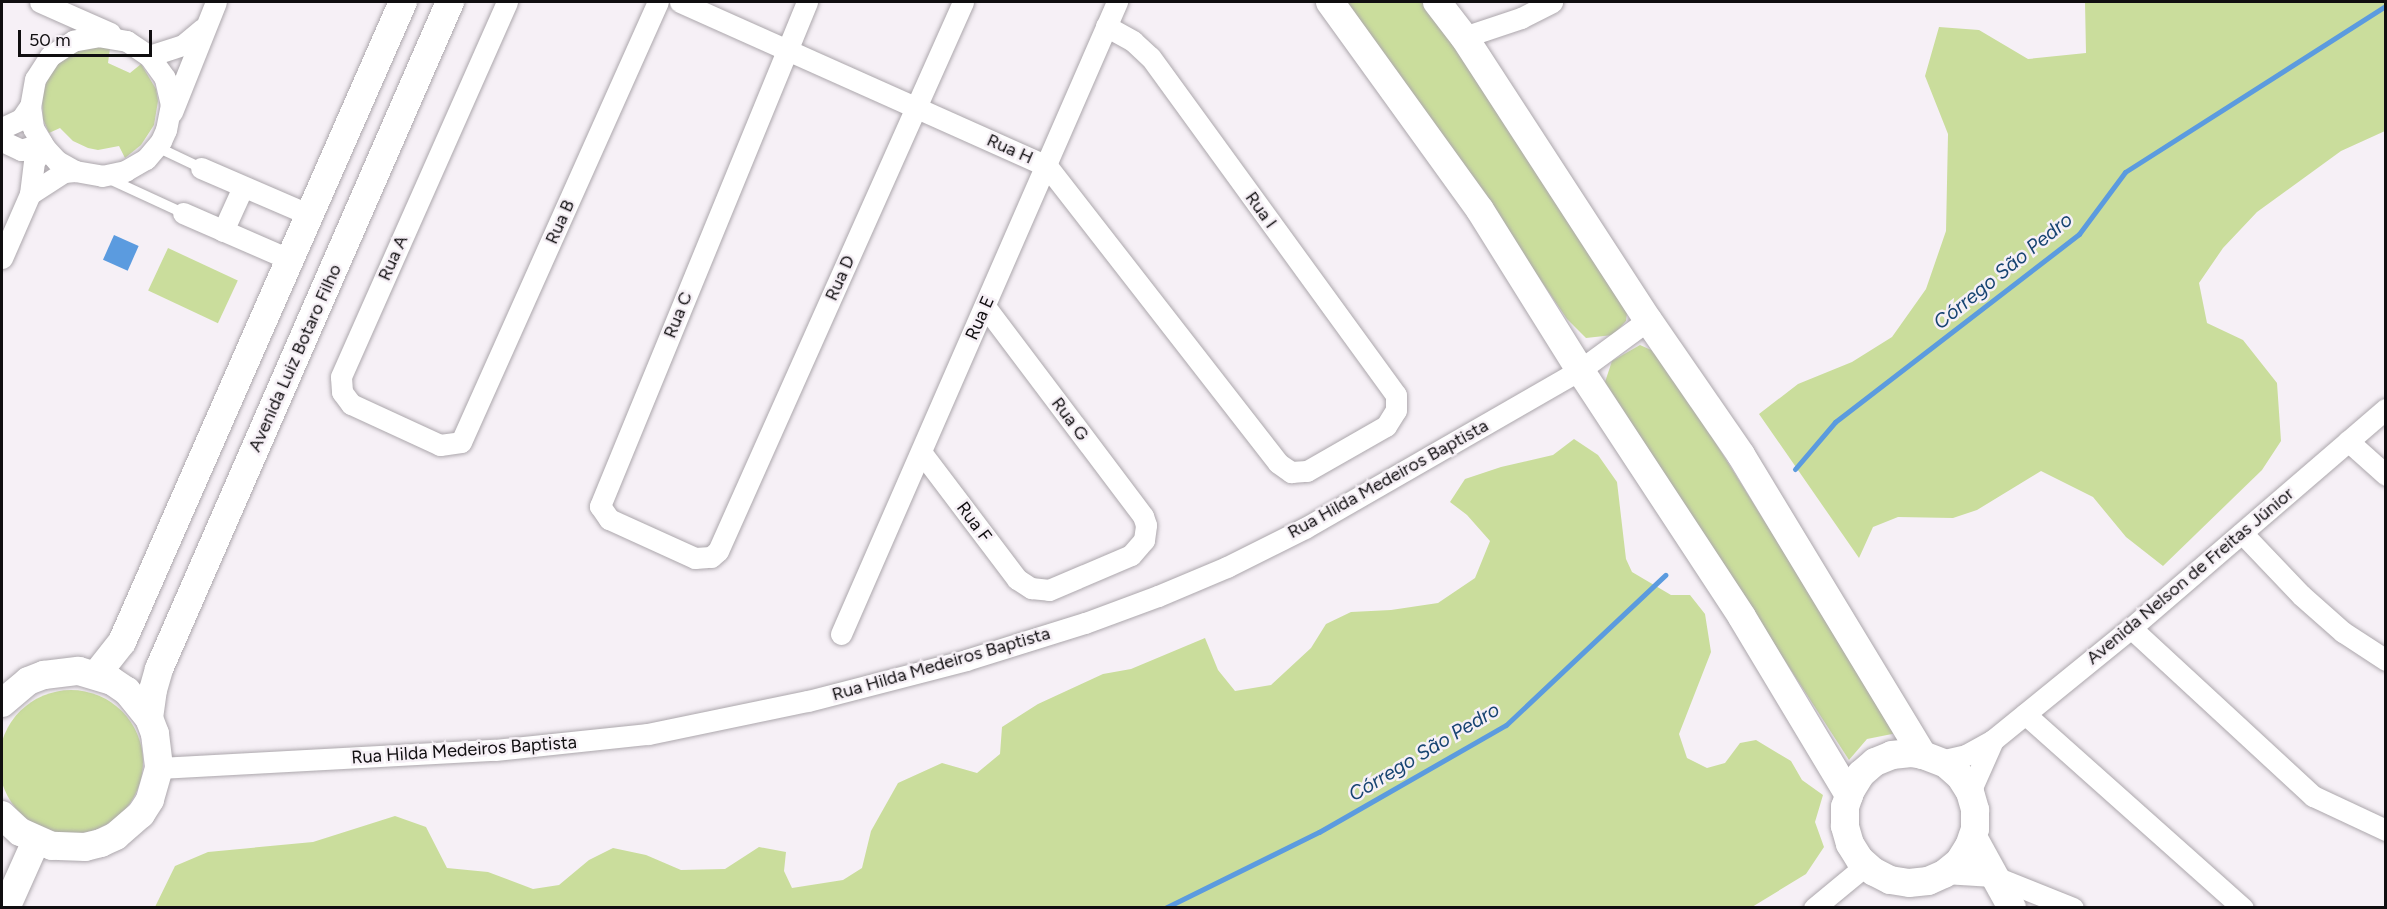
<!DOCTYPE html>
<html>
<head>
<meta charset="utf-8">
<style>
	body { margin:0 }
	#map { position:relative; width:2387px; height:909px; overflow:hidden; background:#f6f0f6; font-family:Figtree,sans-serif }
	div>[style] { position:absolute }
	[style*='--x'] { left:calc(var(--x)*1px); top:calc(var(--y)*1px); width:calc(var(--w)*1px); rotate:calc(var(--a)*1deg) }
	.green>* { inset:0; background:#cadd9c; transform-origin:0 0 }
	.round { border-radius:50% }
	.water>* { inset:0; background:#5b9bdf; transform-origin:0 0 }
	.stream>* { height:5px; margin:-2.5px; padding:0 2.5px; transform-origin:2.5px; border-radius:2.5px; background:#5b9bdf }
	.roads { filter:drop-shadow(0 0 2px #aca7ac) drop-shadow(0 0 2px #aca7ac) }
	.lane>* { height:10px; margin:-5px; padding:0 5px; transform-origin:5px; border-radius:5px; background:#fff }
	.street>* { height:21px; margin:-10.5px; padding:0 10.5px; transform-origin:10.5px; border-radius:10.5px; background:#fff }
	.secondary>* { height:28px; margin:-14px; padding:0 14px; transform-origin:14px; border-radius:14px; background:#fff }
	span { translate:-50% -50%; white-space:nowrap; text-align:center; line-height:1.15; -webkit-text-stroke:5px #f6f0f6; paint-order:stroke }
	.street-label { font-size:18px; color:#100e10 }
	.water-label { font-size:20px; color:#174471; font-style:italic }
	.frame { position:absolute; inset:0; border:3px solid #100e10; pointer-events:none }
	.scale { position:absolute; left:18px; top:30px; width:134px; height:27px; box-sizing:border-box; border:3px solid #100e10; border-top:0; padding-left:8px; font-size:18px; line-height:21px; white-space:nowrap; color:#100e10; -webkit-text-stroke:4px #f6f0f6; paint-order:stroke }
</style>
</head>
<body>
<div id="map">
	<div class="green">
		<i style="clip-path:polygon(1342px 2px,1424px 2px,1628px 304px,1626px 321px,1613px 335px,1586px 338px,1567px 319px,1447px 142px)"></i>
		<i style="clip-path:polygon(2085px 2px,2385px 2px,2385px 131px,2341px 151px,2257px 212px,2223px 248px,2199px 283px,2207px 323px,2243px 340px,2277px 383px,2281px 441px,2262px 470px,2163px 566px,2126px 537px,2093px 497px,2041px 471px,1977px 510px,1953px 518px,1898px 517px,1873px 527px,1859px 558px,1759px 414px,1798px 384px,1852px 362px,1892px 337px,1926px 289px,1946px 231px,1948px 134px,1925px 76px,1939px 27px,1979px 30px,2028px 59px,2086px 53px)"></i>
		<i style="clip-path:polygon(102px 46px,110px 48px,108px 63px,130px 73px,141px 64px,156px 89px,158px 101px,154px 125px,141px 145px,125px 158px,119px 146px,98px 150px,88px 148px,73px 141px,60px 128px,49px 133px,43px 119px,42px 95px,50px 73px,58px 63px,78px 50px)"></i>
		<i style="left:168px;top:248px;width:77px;height:47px;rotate:25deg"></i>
		<i style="clip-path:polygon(1640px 345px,1660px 354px,1897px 733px,1867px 739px,1849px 760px,1605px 382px,1612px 361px)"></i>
		<i style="clip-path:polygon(1574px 439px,1598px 455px,1617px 482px,1626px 559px,1632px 572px,1671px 595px,1690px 595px,1705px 614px,1711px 652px,1679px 734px,1687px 758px,1707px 768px,1725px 763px,1740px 743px,1756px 740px,1791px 761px,1802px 780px,1823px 795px,1815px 822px,1824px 847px,1806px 874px,1752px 907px,155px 907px,175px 866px,208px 852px,313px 842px,395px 816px,426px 827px,447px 868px,488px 872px,533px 889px,559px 885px,589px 860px,613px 848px,646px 855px,681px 870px,725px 869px,759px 847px,786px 852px,784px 871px,792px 888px,843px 880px,862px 868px,871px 831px,898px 783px,942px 763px,977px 773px,1000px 754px,1002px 727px,1038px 704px,1103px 674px,1131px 669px,1205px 638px,1218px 670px,1235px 691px,1271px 685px,1311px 648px,1326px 624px,1351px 612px,1391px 610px,1438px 603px,1475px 578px,1490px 541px,1467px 515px,1450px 502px,1465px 479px,1501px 467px,1553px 455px)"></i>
		<i class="round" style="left:-1px;top:690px;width:144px;height:144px"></i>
	</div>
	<div class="water">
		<i style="left:114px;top:235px;width:27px;height:27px;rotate:24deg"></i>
	</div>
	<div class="stream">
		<i style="--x:1795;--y:469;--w:62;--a:-49.6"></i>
		<i style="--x:1835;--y:422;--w:308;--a:-37.6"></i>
		<i style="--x:2079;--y:234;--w:77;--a:-53.4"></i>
		<i style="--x:2125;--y:172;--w:309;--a:-32.5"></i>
		<i style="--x:1165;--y:908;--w:172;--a:-26.3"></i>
		<i style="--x:1319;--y:832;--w:215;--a:-29.8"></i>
		<i style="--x:1506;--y:725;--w:219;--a:-43.3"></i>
	</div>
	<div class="roads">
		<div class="lane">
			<i style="--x:157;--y:147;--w:49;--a:25.5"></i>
			<i style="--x:105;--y:177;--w:86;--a:24.8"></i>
		</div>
		<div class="street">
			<i style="--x:40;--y:2;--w:77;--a:23.9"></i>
			<i style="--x:507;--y:2;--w:410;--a:113.9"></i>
			<i style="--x:341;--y:377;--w:15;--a:86"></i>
			<i style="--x:342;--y:392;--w:15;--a:53"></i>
			<i style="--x:351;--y:404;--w:98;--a:24.7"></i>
			<i style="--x:440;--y:445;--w:21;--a:-8"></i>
			<i style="--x:461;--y:442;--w:482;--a:-65.9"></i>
			<i style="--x:680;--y:2;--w:402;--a:24.1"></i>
			<i style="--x:1047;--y:166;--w:376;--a:52.1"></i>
			<i style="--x:1278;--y:463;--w:16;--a:35"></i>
			<i style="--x:1291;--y:472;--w:16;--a:-4"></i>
			<i style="--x:1307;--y:471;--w:91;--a:-29.7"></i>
			<i style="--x:1386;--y:426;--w:19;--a:-58"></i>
			<i style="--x:1396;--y:410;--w:15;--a:-90"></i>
			<i style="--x:1396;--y:395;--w:418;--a:-126"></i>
			<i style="--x:1150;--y:57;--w:23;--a:-137"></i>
			<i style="--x:1133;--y:41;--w:31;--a:-151"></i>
			<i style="--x:807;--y:2;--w:545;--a:112.33"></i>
			<i style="--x:600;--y:506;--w:16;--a:55"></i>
			<i style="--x:609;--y:519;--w:94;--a:24.4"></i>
			<i style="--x:695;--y:558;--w:16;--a:-4"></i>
			<i style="--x:711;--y:557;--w:9;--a:-41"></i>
			<i style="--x:718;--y:551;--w:601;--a:-65.95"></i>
			<i style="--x:1464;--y:37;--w:60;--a:-18.4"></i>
			<i style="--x:1521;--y:18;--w:35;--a:-27"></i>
			<i style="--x:149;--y:56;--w:36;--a:-18"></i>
			<i style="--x:183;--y:45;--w:25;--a:-40"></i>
			<i style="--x:172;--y:112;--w:118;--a:-68.2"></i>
			<i style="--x:2;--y:128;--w:21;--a:-25"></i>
			<i style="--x:21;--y:119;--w:16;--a:-55"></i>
			<i style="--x:2;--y:141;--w:21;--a:25"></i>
			<i style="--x:21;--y:150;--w:22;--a:-18"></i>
			<i style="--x:201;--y:168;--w:119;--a:23.3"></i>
			<i style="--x:30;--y:194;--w:40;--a:-32.9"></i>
			<i style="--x:64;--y:172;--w:11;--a:-5"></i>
			<i style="--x:75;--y:171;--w:27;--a:10"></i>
			<i style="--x:102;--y:176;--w:24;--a:-12"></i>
			<i style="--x:125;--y:171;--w:24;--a:-30"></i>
			<i style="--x:146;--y:159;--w:23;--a:-50"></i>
			<i style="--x:161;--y:141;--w:12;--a:-66"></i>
			<i style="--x:166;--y:130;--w:25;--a:-79"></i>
			<i style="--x:171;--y:105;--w:28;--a:-103"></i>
			<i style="--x:165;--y:78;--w:27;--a:-126"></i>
			<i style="--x:149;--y:56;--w:27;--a:-146"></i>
			<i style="--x:127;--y:41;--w:27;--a:-170"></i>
			<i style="--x:100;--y:36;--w:27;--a:170"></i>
			<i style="--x:73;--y:41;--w:27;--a:147"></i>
			<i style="--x:50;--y:56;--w:27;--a:123"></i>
			<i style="--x:35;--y:79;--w:27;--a:100"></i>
			<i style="--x:30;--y:106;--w:22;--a:82"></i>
			<i style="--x:33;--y:128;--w:23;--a:59"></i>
			<i style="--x:45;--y:148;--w:18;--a:47"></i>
			<i style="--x:57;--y:161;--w:21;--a:29"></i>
			<i style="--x:183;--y:213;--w:118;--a:23.5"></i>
			<i style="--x:223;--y:231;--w:48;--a:-65.6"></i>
			<i style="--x:2;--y:258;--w:70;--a:-66.4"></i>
			<i style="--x:30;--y:194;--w:33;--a:-83"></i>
			<i style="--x:34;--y:161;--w:17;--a:-50"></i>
			<i style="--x:2348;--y:441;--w:51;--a:41.8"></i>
			<i style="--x:921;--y:452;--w:159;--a:52.9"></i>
			<i style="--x:1017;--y:579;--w:17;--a:33"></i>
			<i style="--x:1031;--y:588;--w:18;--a:6"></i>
			<i style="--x:1049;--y:590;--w:89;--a:-23.1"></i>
			<i style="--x:1131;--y:555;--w:20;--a:-49"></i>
			<i style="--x:1144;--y:540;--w:15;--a:-82"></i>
			<i style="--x:1146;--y:525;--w:9;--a:-108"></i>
			<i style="--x:1143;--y:516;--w:263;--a:-127"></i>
			<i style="--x:2242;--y:533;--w:86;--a:46.4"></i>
			<i style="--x:2301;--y:595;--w:56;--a:41.4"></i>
			<i style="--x:2343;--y:632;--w:51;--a:33.1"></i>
			<i style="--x:2131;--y:628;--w:248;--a:42.7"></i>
			<i style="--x:2313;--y:796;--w:81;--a:25"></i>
			<i style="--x:841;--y:634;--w:690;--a:-66.41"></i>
			<i style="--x:2025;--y:714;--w:292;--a:41.7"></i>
			<i style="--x:1940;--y:761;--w:27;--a:-13"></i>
			<i style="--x:1966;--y:755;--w:31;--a:-29"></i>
			<i style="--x:1993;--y:740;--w:178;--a:-39.1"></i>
			<i style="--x:2131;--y:628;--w:336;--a:-40.7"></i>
			<i style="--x:159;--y:768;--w:336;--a:-3.1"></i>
			<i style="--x:495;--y:750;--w:154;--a:-6"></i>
			<i style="--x:648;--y:734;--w:163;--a:-11.7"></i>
			<i style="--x:808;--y:701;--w:163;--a:-14.5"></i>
			<i style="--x:966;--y:660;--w:125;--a:-17.3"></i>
			<i style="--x:1085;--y:623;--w:78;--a:-20.3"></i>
			<i style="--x:1158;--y:596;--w:75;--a:-22.8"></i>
			<i style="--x:1227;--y:567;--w:87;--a:-26.6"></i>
			<i style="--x:1305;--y:528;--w:317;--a:-29.9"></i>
			<i style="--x:1580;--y:370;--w:84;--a:-36.3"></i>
			<i style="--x:1970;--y:792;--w:57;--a:-66.1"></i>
			<i style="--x:1944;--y:873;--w:49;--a:3.5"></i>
			<i style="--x:1993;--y:876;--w:86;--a:21.8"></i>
			<i style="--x:1814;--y:908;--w:67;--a:-39.6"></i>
		</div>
		<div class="secondary">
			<i style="--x:1330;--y:2;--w:256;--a:54.2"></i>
			<i style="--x:1480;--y:210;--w:189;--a:58"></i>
			<i style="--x:1580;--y:370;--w:295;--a:56.7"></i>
			<i style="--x:1742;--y:617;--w:208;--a:59"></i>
			<i style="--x:1437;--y:2;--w:44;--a:52.4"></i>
			<i style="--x:1464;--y:37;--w:338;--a:57"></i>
			<i style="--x:1648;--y:320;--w:164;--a:55.4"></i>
			<i style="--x:1741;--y:455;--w:351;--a:58.8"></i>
			<i style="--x:1923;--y:755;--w:25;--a:21"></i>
			<i style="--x:1946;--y:764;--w:18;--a:41"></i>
			<i style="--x:1960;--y:776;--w:19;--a:58"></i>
			<i style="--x:1970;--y:792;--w:19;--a:74"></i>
			<i style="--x:1975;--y:810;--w:19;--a:90"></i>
			<i style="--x:1975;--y:829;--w:18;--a:109"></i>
			<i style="--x:1969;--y:846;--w:19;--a:122"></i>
			<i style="--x:1959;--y:862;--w:19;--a:141"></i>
			<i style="--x:1944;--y:874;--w:17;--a:156"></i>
			<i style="--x:1928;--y:881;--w:19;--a:174"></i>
			<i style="--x:1909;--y:883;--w:19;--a:-171"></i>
			<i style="--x:1890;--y:880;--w:18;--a:-153"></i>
			<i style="--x:1874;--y:872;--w:18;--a:-139"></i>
			<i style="--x:1860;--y:860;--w:19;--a:-122"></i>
			<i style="--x:1850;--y:844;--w:19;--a:-106"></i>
			<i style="--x:1845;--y:826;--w:19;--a:-90"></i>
			<i style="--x:1845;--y:807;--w:18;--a:-71"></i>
			<i style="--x:1851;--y:790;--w:19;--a:-58"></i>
			<i style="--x:1861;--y:774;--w:18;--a:-41"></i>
			<i style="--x:1875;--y:762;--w:18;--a:-22"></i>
			<i style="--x:1892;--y:755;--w:19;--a:-6"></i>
			<i style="--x:1911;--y:753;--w:12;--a:9"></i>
			<i style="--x:96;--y:675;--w:42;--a:-51.8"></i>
			<i style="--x:122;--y:642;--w:699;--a:-66.3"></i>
			<i style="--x:2;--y:703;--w:34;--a:-40"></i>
			<i style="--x:28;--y:681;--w:17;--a:-21"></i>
			<i style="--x:44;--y:675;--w:35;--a:-7"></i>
			<i style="--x:79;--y:671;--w:34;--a:17"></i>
			<i style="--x:112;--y:681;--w:18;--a:34"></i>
			<i style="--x:127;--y:691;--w:35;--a:51"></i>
			<i style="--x:149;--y:718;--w:17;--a:69"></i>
			<i style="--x:155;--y:734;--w:34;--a:83"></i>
			<i style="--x:159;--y:768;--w:33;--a:106"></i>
			<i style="--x:150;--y:800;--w:17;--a:123"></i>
			<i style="--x:141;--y:814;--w:33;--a:139"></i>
			<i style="--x:116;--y:836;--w:17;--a:155"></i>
			<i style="--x:101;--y:843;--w:16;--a:166"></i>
			<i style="--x:85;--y:847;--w:33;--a:-178"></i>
			<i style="--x:52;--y:846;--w:35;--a:-156"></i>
			<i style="--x:20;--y:832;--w:25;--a:-137"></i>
			<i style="--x:149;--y:718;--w:28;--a:-82"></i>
			<i style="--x:153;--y:690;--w:22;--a:-74"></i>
			<i style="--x:159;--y:669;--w:728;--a:-66.43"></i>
			<i style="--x:1973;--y:837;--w:81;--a:61.2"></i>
			<i style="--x:6;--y:908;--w:73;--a:-65.9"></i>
		</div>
	</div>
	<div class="street-label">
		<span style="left:1010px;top:149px;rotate:24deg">Rua H</span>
		<span style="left:1261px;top:210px;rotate:54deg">Rua I</span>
		<span style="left:560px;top:222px;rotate:-66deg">Rua B</span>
		<span style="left:393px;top:258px;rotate:-66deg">Rua A</span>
		<span style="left:840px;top:278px;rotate:-66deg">Rua D</span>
		<span style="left:678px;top:315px;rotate:-68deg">Rua C</span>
		<span style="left:980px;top:318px;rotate:-66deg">Rua E</span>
		<span style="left:295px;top:358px;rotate:-66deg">Avenida Luiz Botaro Filho</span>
		<span style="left:1070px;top:419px;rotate:53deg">Rua G</span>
		<span style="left:1388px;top:479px;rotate:-29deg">Rua Hilda Medeiros Baptista</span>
		<span style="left:974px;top:522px;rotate:53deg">Rua F</span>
		<span style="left:2190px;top:576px;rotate:-40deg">Avenida Nelson de Freitas Júnior</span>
		<span style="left:941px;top:664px;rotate:-16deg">Rua Hilda Medeiros Baptista</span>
		<span style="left:464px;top:750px;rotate:-4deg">Rua Hilda Medeiros Baptista</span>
	</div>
	<div class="water-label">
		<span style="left:2003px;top:271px;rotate:-39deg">Córrego São Pedro</span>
		<span style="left:1424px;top:752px;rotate:-31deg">Córrego São Pedro</span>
	</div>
	<div class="frame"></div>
	<div class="scale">50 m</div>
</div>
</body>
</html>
